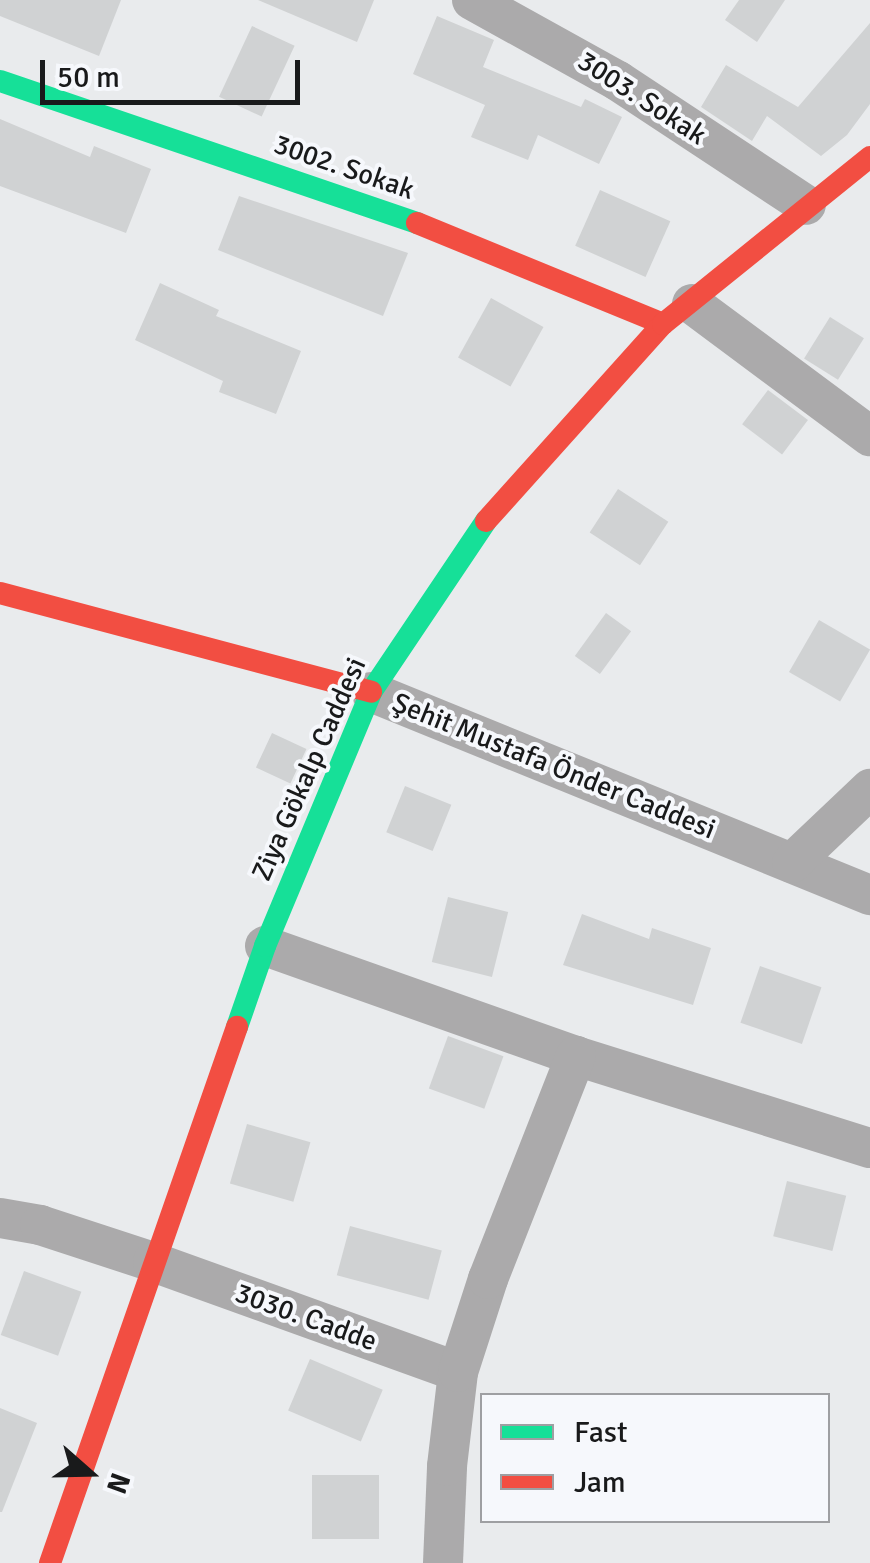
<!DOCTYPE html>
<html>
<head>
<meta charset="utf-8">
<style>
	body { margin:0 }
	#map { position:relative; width:870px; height:1563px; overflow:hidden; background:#e9ebed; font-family:Signika,sans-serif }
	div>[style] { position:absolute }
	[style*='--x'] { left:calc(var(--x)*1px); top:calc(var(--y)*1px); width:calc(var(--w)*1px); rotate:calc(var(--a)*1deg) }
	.building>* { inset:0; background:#d0d2d3; transform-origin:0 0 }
	.street>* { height:40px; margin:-20px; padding:0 20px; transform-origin:20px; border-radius:20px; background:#abaaab }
	.fast>* { height:22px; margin:-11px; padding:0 11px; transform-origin:11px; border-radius:11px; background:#16e098 }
	.jam>* { height:22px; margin:-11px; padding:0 11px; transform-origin:11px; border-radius:11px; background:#f24e42 }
	span { translate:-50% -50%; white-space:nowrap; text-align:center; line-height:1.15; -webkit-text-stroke:8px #f6f8fc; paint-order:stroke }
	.street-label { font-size:28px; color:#191a1b }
	.legend { position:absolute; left:480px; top:1393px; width:350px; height:130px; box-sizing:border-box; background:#f6f8fc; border:2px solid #9e9fa2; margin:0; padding:12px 18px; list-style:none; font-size:30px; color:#191a1b }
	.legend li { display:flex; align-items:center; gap:20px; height:50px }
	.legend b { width:50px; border:2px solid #9e9fa2 }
	.north { position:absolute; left:40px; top:1423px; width:100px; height:100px; -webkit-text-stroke:8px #f6f8fc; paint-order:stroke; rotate:110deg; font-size:28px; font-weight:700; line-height:40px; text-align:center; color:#191a1b }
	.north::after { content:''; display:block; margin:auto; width:35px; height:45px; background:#191a1b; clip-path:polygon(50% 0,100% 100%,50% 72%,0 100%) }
	.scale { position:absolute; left:40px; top:60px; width:260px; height:45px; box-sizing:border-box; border:5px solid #191a1b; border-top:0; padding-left:12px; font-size:30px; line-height:35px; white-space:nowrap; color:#191a1b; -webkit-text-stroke:8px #f6f8fc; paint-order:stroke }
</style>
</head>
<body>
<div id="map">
	<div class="building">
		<i style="clip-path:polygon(0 0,121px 0,99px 56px,0 16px)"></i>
		<i style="clip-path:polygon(258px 0,374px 0,357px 42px)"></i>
		<i style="clip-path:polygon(739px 0,785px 0,757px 42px,725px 20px)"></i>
		<i style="clip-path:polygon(437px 16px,494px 40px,483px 67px,581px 107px,585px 99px,622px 117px,599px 164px,538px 135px,528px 160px,471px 137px,485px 105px,413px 74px)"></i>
		<i style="clip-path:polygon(870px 23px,870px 104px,847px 135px,821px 156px,767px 116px,752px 141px,701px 107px,726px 65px,798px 107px)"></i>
		<i style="left:252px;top:26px;width:47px;height:78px;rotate:25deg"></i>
		<i style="clip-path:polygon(0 119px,90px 157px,94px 146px,151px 169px,126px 233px,0 186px)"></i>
		<i style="left:600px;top:190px;width:77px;height:61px;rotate:24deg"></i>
		<i style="clip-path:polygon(239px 196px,408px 253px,383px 316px,218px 250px)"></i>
		<i style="clip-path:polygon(160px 283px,219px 310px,216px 316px,301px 351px,276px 414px,219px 392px,223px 381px,135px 340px)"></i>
		<i style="left:491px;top:298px;width:60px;height:68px;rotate:29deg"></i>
		<i style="left:830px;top:317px;width:40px;height:49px;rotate:32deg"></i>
		<i style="left:768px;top:390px;width:50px;height:43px;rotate:37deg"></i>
		<i style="left:618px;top:489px;width:60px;height:52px;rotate:33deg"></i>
		<i style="left:606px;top:613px;width:31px;height:53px;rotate:36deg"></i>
		<i style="left:819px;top:620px;width:59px;height:60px;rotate:30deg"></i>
		<i style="left:272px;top:733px;width:38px;height:38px;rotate:25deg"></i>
		<i style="left:405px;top:786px;width:50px;height:50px;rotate:22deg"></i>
		<i style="left:448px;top:897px;width:62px;height:67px;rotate:14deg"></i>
		<i style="clip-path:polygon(582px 914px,649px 939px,652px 928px,711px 948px,693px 1005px,563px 965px)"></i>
		<i style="left:760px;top:966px;width:65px;height:60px;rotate:19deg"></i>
		<i style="left:448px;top:1036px;width:59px;height:56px;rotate:20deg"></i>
		<i style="left:247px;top:1124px;width:66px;height:62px;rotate:16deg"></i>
		<i style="left:787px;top:1181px;width:61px;height:57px;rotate:14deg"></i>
		<i style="left:350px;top:1226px;width:95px;height:51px;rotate:15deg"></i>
		<i style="left:24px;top:1271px;width:61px;height:68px;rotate:20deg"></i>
		<i style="left:310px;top:1359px;width:79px;height:56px;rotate:23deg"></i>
		<i style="clip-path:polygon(0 1408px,37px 1423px,2px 1512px,0 1512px)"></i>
		<i style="left:312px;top:1475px;width:67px;height:64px"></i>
	</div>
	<div class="street">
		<i style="--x:472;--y:0;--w:167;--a:29"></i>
		<i style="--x:618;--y:81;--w:225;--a:33.4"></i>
		<i style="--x:692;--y:304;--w:222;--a:36.6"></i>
		<i style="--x:371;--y:692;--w:539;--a:22.14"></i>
		<i style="--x:792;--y:863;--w:108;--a:-43.5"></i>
		<i style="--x:265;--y:946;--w:330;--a:19.5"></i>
		<i style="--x:576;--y:1056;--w:308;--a:17.4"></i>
		<i style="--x:0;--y:1218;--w:41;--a:9.9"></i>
		<i style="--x:40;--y:1225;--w:119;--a:18.1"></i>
		<i style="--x:153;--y:1262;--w:324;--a:19.8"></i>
		<i style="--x:443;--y:1563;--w:97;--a:-87.6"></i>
		<i style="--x:447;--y:1466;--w:95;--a:-83.3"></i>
		<i style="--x:458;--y:1372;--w:98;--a:-72.1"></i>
		<i style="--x:488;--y:1279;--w:240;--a:-68.5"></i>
	</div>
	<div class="fast">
		<i style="--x:0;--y:81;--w:441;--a:18.8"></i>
		<i style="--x:237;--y:1027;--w:86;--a:-70.9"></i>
		<i style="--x:265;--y:946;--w:275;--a:-67.3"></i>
		<i style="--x:371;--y:692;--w:206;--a:-56.1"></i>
	</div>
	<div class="jam">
		<i style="--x:417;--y:223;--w:266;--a:22.3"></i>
		<i style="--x:486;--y:521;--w:265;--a:-48.1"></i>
		<i style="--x:663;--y:324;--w:266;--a:-38.9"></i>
		<i style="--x:0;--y:593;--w:384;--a:14.9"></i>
		<i style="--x:50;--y:1563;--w:568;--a:-70.77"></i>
	</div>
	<div class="street-label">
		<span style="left:642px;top:98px;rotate:33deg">3003. Sokak</span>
		<span style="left:344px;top:167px;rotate:19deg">3002. Sokak</span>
		<span style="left:554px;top:766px;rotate:22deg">Şehit Mustafa Önder Caddesi</span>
		<span style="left:309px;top:769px;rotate:-66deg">Ziya Gökalp Caddesi</span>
		<span style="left:306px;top:1317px;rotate:20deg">3030. Cadde</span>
	</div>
	<ul class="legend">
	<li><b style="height:12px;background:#16e098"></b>Fast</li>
	<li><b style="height:12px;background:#f24e42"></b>Jam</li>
	</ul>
	<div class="north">N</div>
	<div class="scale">50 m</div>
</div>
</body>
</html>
